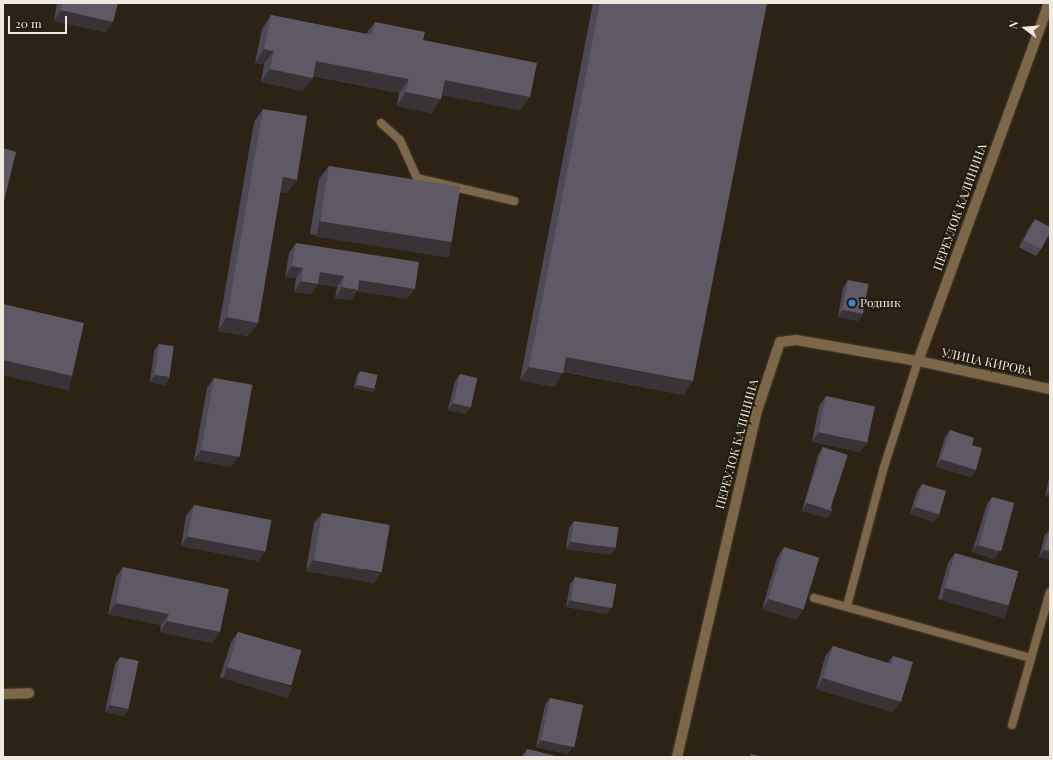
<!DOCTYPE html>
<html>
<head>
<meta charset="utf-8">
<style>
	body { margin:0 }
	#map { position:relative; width:1053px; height:760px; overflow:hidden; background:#2c2315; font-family:"Playfair Display",serif }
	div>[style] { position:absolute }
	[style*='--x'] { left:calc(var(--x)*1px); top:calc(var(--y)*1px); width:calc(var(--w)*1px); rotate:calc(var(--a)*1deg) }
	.roads { filter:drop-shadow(0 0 1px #473f31) drop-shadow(0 0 1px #473f31) }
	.lane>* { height:8px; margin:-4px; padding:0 4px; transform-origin:4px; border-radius:4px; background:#7d6749 }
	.street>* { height:10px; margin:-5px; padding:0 5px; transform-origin:5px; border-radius:5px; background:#7d6749 }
	.wall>* { inset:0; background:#4d4856 }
	.shaded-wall>* { inset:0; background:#393236; transform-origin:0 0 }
	.building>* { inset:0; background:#5f5965; transform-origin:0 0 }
	.dots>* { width:11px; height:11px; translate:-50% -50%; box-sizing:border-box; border:2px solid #221a0c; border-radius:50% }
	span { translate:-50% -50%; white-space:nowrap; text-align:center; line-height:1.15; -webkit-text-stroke:3.5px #221a0c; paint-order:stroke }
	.street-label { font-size:12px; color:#efe9e0 }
	.poi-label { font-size:12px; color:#efe9e0 }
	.left { translate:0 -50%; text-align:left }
	.frame { position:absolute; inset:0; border:4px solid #efe9e0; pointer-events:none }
	.north { position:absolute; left:1005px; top:8px; width:40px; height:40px; -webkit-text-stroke:3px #221a0c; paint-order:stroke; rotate:286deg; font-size:11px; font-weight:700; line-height:16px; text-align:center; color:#efe9e0 }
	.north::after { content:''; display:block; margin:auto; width:14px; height:18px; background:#efe9e0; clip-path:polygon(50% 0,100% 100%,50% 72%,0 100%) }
	.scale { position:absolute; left:8px; top:16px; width:59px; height:18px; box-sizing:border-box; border:2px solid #efe9e0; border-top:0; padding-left:5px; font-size:12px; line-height:14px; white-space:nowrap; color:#efe9e0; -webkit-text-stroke:3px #221a0c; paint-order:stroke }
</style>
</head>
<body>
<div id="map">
	<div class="roads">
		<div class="lane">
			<i style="--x:381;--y:123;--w:25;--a:42"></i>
			<i style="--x:400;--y:140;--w:42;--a:65.9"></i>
			<i style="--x:417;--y:178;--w:100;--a:13.3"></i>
			<i style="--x:814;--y:598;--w:225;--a:15.5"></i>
			<i style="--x:847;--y:606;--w:144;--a:-75.1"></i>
			<i style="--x:884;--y:467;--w:111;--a:-72.2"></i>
			<i style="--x:1012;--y:725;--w:138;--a:-74.1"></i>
		</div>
		<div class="street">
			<i style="--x:918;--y:361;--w:135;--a:12"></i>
			<i style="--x:3;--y:694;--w:26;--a:-2"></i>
			<i style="--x:677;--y:757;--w:352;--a:-77"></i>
			<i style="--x:756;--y:414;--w:76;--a:-71.6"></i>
			<i style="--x:780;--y:342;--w:16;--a:-7"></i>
			<i style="--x:796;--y:340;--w:124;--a:9.8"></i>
			<i style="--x:918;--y:361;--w:381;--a:-69.9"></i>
		</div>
	</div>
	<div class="wall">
		<i style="clip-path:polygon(57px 3px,118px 3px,106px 32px,54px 21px)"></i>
		<i style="clip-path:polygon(593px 3px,767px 3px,684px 395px,564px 372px,563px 373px,554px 387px,520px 380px)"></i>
		<i style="clip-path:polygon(271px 15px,366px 34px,375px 22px,423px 40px,530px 97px,520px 110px,442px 95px,432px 113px,397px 106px,399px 93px,313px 76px,303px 91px,261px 82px,264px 64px,255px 63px,262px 29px)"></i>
		<i style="clip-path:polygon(263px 109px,287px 193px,280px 192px,258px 323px,248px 336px,218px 331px,254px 122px)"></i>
		<i style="clip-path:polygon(329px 166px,451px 243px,442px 256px,310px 234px,319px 179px)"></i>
		<i style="clip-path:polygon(1035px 219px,1041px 249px,1036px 256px,1019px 247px,1030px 226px)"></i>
		<i style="clip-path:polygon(296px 243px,407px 299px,357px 291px,351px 300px,335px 298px,337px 287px,318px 284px,311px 294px,294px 292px,296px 278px,285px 277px,289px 253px)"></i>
		<i style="clip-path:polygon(848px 280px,863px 314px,858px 321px,838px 317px,843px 288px)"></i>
		<i style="clip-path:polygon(159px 344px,170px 377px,165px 385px,150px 382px,154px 351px)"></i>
		<i style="clip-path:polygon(360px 371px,375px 388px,373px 392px,354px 388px,357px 375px)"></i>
		<i style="clip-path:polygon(460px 374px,466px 414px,448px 410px,455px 381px)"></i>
		<i style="clip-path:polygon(214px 378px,238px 457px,231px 467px,194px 460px,207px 388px)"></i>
		<i style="clip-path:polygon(826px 396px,860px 452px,812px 442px,819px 406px)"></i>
		<i style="clip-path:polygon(950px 430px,972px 445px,971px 477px,936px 467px,945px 437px)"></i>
		<i style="clip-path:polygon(823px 447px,832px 511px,827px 518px,802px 511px,818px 455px)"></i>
		<i style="clip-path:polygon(1050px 474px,1050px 498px,1045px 496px)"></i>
		<i style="clip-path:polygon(922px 484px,939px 515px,934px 522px,910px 514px,917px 491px)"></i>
		<i style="clip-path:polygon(992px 497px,999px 552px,994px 559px,972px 552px,987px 504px)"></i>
		<i style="clip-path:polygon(194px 505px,259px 561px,181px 546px,186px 516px)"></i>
		<i style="clip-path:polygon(322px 513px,374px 583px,306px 571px,314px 523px)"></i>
		<i style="clip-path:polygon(574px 521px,611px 555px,566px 549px,569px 528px)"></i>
		<i style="clip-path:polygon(1050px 528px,1050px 560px,1039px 557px,1045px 535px)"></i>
		<i style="clip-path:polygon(784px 547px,796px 620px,762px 609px,777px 558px)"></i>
		<i style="clip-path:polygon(955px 553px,1002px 617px,938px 599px,948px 563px)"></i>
		<i style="clip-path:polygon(123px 567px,212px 643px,160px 632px,161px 625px,108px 614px,116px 577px)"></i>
		<i style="clip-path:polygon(575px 577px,607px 614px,566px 607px,570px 584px)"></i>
		<i style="clip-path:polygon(238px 632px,284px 697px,220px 677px,231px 642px)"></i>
		<i style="clip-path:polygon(833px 646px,888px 663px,893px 656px,893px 712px,816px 689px,825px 657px)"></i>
		<i style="clip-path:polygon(120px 657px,124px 716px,105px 712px,115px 664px)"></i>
		<i style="clip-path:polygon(550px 698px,568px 754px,536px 747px,545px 705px)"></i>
		<i style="clip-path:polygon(527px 749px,559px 757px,521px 757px)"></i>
	</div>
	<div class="shaded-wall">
		<i style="clip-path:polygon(61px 10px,113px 22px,106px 32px,54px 21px)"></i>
		<i style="clip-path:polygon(264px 49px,274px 51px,264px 64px,255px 63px)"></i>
		<i style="clip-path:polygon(316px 61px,409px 79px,399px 93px,307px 74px)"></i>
		<i style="clip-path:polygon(270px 69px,313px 78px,303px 91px,261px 82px)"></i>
		<i style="clip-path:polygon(445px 80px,530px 97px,520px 110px,435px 94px)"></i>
		<i style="clip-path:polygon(406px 92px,441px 99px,432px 113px,397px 106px)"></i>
		<i style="clip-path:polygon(283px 177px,297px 180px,287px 193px,273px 191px)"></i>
		<i style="left:319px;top:221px;width:134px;height:16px;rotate:9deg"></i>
		<i style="clip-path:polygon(292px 266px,303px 268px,296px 278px,285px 277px)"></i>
		<i style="clip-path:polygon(320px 272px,344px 276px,337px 287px,313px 283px)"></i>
		<i style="clip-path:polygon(359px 280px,415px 289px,407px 299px,357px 291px,351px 300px,335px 298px,342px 287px)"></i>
		<i style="clip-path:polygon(301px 281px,318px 284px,311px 294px,294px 292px)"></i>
		<i style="clip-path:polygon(843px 310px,863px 314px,858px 321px,838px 317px)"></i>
		<i style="clip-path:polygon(227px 317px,258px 323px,248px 336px,218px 331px)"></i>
		<i style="clip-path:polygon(566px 357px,693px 381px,684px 395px,557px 370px)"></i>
		<i style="left:3px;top:360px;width:71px;height:15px;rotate:13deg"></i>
		<i style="clip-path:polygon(529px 367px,563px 373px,554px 387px,520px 380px)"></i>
		<i style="clip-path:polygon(155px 375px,170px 377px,165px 385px,150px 382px)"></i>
		<i style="clip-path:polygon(357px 385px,375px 388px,373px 392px,354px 388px)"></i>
		<i style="clip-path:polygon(453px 403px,471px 407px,466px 414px,448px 410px)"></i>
		<i style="clip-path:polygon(819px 432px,868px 442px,860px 452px,812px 442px)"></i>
		<i style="clip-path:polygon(201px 450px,238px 457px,231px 467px,194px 460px)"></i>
		<i style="clip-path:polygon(941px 459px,976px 470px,971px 477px,936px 467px)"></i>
		<i style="clip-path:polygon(1050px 489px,1050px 498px,1045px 496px)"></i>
		<i style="clip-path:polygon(807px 503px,832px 511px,827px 518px,802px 511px)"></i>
		<i style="clip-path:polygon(915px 507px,939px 515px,934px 522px,910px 514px)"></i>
		<i style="clip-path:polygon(188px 536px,266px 550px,259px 561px,181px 546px)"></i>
		<i style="clip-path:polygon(571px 542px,616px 548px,611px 555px,566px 549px)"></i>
		<i style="clip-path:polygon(977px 545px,999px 552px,994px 559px,972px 552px)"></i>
		<i style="clip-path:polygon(1044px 550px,1050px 551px,1050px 560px,1039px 557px)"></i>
		<i style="clip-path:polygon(313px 560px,381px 573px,374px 583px,306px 571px)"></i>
		<i style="left:945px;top:588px;width:66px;height:13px;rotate:16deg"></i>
		<i style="clip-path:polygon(769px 599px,804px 609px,796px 620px,762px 609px)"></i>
		<i style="clip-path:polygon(570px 600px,612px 607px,607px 614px,566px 607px)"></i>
		<i style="clip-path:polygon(116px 603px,169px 614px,161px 625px,108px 614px)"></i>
		<i style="clip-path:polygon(167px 621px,220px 632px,212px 643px,160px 632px)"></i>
		<i style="left:227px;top:667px;width:68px;height:12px;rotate:17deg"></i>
		<i style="clip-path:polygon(823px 678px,901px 702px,893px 712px,816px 689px)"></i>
		<i style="clip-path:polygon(110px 705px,129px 709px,124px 716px,105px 712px)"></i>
		<i style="clip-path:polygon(541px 740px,573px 747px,568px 754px,536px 747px)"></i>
	</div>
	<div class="building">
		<i style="clip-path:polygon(62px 3px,118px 3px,113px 22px,61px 10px)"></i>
		<i style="clip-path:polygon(600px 3px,767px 3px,693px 381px,566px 357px,563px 373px,529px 367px)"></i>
		<i style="clip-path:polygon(271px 15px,372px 35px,375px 22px,425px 32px,423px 40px,537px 63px,530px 97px,445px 80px,441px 99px,406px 92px,409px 79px,316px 61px,313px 78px,270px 69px,274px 51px,264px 49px)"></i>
		<i style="clip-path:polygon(263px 109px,307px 116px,297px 180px,283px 177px,258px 323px,227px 317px)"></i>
		<i style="clip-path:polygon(3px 148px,16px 152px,3px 205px)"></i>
		<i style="left:329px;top:166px;width:133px;height:56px;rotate:9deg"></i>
		<i style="clip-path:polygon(1035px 219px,1050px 227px,1050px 233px,1041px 249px,1024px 240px)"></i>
		<i style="clip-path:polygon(296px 243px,419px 262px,415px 289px,359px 280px,358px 290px,342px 287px,344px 276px,320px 272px,318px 284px,301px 281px,303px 268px,292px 266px)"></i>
		<i style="left:848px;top:280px;width:21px;height:30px;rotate:11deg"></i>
		<i style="clip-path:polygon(3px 304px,84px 323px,72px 376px,3px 360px)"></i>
		<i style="left:159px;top:344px;width:15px;height:31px;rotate:8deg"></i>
		<i style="left:360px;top:371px;width:18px;height:14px;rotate:13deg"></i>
		<i style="left:460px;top:374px;width:18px;height:30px;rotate:13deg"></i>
		<i style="left:214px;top:378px;width:39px;height:73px;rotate:10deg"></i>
		<i style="left:826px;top:396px;width:50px;height:37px;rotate:12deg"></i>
		<i style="clip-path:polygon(950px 430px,974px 438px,972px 445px,982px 448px,976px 470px,941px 459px)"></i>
		<i style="left:823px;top:447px;width:26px;height:58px;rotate:18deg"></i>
		<i style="left:922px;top:484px;width:25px;height:24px;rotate:16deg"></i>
		<i style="left:992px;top:497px;width:23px;height:50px;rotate:15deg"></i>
		<i style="left:194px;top:505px;width:79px;height:32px;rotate:11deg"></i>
		<i style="left:322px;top:513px;width:69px;height:48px;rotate:10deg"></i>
		<i style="left:574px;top:521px;width:45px;height:21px;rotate:8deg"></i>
		<i style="clip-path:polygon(1050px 528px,1050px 551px,1044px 550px)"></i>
		<i style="left:784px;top:547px;width:37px;height:54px;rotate:17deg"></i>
		<i style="left:955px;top:553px;width:66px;height:36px;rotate:16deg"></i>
		<i style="clip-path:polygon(123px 567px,229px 589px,220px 632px,167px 621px,169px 614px,116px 603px)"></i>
		<i style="left:575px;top:577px;width:42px;height:24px;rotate:10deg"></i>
		<i style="left:238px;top:632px;width:66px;height:37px;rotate:16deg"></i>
		<i style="clip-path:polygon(833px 646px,891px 664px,893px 656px,913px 662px,901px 702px,823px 678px)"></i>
		<i style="left:120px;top:657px;width:19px;height:49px;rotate:12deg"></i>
		<i style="left:550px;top:698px;width:34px;height:43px;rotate:12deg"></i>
		<i style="clip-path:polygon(527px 749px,559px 757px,525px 757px)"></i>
		<i style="clip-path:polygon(751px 754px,764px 757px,750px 757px)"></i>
	</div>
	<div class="dots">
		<i style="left:852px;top:303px;background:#3f7fe0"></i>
	</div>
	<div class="street-label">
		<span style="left:960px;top:207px;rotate:-70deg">ПЕРЕУЛОК КАЛИНИНА</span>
		<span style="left:987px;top:362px;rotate:12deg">УЛИЦА КИРОВА</span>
		<span style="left:737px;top:444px;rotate:-75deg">ПЕРЕУЛОК КАЛИНИНА</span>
	</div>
	<div class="poi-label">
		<span class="left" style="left:860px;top:303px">Родник</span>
	</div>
	<div class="frame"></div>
	<div class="north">N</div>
	<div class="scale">20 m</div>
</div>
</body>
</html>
